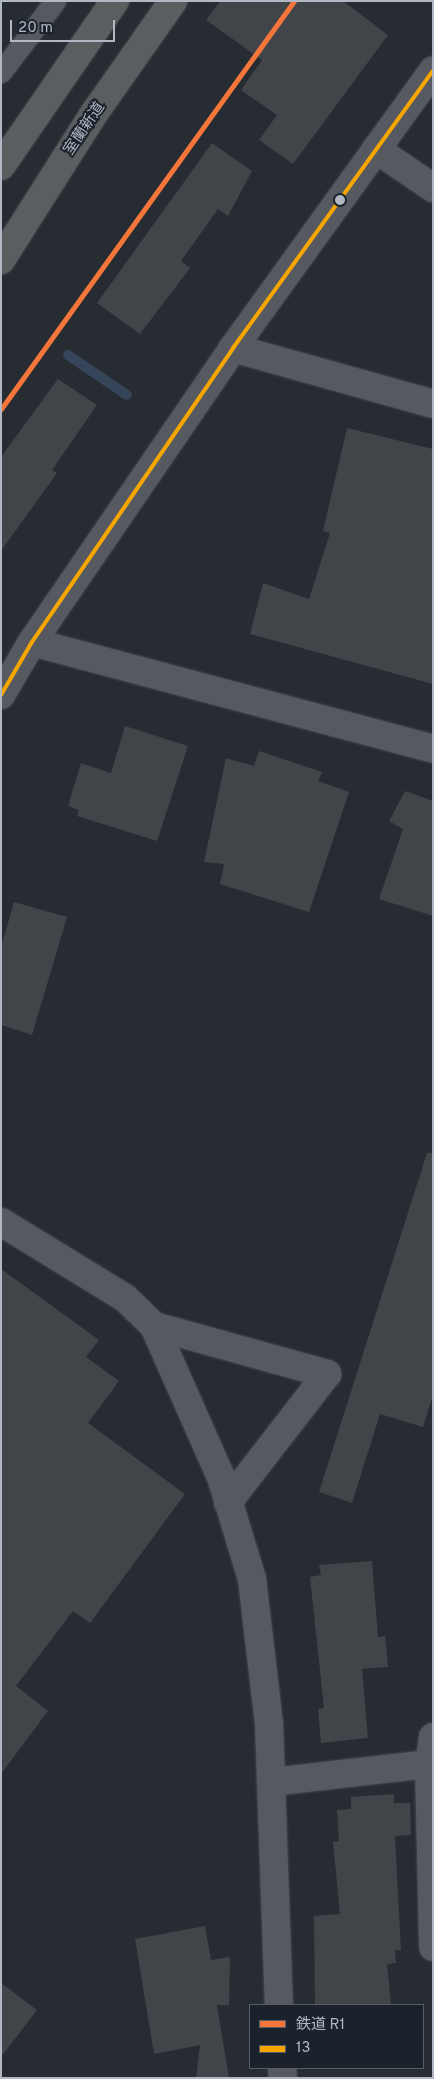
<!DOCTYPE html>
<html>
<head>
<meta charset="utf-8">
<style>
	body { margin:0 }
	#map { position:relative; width:434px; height:2079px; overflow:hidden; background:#272c32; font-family:Overpass,"Noto Sans JP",sans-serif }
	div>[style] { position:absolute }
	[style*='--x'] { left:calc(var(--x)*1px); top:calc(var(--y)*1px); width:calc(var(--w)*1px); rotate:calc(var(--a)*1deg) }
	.stream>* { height:10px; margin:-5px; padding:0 5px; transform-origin:5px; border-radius:5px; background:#37455a }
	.building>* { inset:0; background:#41454a }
	.roads { filter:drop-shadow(0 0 1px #43474b) drop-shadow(0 0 1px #43474b) }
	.service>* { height:21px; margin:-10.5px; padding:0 10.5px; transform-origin:10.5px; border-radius:10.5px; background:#565a60 }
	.minor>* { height:28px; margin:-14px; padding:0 14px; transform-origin:14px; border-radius:14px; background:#565a60 }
	.tertiary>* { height:28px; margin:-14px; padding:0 14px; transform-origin:14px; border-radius:14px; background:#565a60 }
	.motorway>* { height:28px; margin:-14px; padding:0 14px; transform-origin:14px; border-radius:14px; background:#5b5e61 }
	.bus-1>* { height:4px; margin:-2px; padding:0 2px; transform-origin:2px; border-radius:2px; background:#f7a600 }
	.rail-1>* { height:5px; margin:-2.5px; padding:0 2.5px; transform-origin:2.5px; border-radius:2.5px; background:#f5763a }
	.dots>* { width:14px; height:14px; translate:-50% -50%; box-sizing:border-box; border:2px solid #1b222b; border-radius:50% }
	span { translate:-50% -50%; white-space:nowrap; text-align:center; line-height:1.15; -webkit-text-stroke:4px #1b222b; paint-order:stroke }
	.street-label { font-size:15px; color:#b1b8c3 }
	.frame { position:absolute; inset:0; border:2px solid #b1b8c3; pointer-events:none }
	.legend { position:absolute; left:249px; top:2004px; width:175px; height:65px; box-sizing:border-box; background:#1b222b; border:1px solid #575e68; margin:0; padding:6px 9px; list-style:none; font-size:15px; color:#b1b8c3 }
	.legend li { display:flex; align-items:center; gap:10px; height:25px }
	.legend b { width:25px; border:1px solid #575e68 }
	.scale { position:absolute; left:10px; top:20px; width:105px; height:22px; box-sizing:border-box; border:2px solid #b1b8c3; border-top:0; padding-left:6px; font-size:15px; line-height:18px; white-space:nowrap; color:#b1b8c3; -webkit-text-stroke:4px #1b222b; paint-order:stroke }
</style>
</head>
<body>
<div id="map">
	<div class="stream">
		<i style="--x:68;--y:355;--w:71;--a:34.1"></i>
	</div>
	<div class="building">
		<i style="clip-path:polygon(220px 1px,343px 1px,388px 35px,293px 164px,259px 140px,277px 115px,241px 90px,262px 60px,206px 20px)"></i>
		<i style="clip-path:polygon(212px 143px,252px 171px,228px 216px,218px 209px,181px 261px,190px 268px,140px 334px,97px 303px)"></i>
		<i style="clip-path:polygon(58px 379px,97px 405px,52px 470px,57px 473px,1px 551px,1px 457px)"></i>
		<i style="clip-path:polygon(347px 428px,433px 449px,433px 684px,250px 634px,263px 583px,309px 599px,330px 533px,323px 531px)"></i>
		<i style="clip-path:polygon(125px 726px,188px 746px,157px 841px,77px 816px,79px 810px,68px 806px,81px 763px,111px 773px)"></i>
		<i style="clip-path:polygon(259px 751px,322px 772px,318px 781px,349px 792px,309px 912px,220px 884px,224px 864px,204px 862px,226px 758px,254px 766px)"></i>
		<i style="clip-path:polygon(405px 791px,433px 801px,433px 916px,379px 899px,403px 829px,389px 821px)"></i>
		<i style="clip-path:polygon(14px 902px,67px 917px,32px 1035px,1px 1025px,1px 947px)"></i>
		<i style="clip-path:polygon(427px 1153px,433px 1153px,433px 1395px,423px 1427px,380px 1414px,352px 1503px,319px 1492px)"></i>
		<i style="clip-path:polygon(1px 1269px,99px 1340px,86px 1357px,119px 1381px,88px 1423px,185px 1494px,90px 1623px,73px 1611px,16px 1686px,48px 1711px,1px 1774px)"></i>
		<i style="clip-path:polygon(372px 1561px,378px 1637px,385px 1636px,388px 1667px,362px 1669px,368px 1738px,321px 1743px,318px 1709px,324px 1708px,310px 1577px,321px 1575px,319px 1565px)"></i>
		<i style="clip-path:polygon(394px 1794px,394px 1803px,410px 1803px,411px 1835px,395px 1836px,401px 1950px,395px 1950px,396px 1963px,387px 1964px,391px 2004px,315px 2005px,314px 1916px,340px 1914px,333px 1842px,339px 1841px,337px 1810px,351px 1809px,351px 1797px)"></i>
		<i style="clip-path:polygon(205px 1926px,211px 1960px,230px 1957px,229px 2005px,217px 2005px,229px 2078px,196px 2078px,200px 2045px,154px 2054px,135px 1939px)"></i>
		<i style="clip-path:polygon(1px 1983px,37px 2010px,1px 2057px)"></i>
	</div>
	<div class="roads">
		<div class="service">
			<i style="--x:1;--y:72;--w:89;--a:-52.7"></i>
		</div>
		<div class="minor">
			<i style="--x:376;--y:149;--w:69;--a:34.4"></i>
			<i style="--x:32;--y:642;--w:415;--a:14.9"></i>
			<i style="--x:154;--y:1326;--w:180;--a:15.5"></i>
			<i style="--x:327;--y:1374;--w:162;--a:127.7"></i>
			<i style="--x:433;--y:1737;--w:27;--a:98"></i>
			<i style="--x:429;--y:1764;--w:183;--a:88.7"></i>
			<i style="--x:271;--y:1782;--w:159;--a:-6.5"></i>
		</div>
		<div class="tertiary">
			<i style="--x:233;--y:348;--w:208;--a:15.6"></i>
			<i style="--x:1;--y:695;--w:61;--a:-59.7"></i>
			<i style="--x:32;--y:642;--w:356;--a:-55.6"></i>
			<i style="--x:233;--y:348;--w:342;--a:-54.2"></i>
			<i style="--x:1;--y:1222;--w:145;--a:31.5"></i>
			<i style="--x:125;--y:1298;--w:40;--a:44"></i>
			<i style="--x:154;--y:1326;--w:165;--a:66.1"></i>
			<i style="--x:221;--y:1477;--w:107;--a:73.1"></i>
			<i style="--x:252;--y:1579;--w:145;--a:83.3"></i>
			<i style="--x:269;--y:1723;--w:282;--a:88"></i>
			<i style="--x:282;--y:2068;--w:10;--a:84"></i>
		</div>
		<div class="motorway">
			<i style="--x:1;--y:166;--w:201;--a:-55.4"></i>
			<i style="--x:1;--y:260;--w:172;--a:-57.6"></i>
			<i style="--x:93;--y:115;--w:139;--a:-54.9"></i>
		</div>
	</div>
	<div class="bus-1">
		<i style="--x:1;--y:695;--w:61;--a:-59.7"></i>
		<i style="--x:32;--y:642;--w:356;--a:-55.6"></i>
		<i style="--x:233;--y:348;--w:342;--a:-54.2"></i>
	</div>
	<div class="rail-1">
		<i style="--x:1;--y:409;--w:502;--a:-54.32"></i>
	</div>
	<div class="dots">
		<i style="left:340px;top:200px;background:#b1b8c3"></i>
	</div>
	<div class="street-label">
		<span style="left:85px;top:129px;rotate:-56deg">室蘭新道</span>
	</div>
	<div class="frame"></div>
	<ul class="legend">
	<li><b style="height:6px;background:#f5763a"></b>鉄道 R1</li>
	<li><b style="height:6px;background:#f7a600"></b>13</li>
	</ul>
	<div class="scale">20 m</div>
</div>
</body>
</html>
